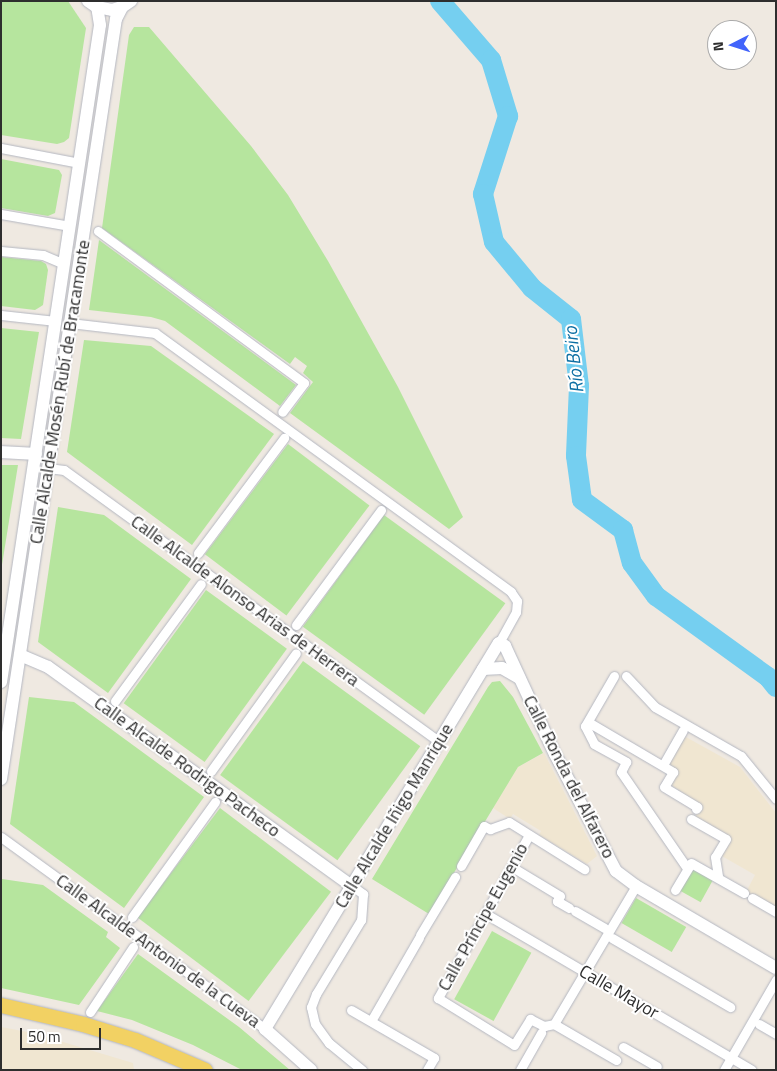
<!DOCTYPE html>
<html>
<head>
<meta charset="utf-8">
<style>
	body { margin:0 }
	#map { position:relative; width:777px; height:1071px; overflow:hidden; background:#efe9e1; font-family:"Titillium Web",sans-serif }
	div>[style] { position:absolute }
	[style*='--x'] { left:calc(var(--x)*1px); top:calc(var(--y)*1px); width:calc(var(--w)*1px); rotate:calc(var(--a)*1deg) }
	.education>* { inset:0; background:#f0e6d1 }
	.green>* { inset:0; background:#b6e59e; transform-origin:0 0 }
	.river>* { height:20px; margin:-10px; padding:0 10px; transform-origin:10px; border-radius:10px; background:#75cff0 }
	.roads { filter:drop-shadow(0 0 1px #b4b7c1) drop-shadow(0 0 1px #b4b7c1) }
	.street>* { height:9px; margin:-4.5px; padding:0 4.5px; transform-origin:4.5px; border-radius:4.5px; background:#fff }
	.secondary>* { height:12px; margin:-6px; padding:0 6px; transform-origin:6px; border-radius:6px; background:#fff }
	.primary>* { height:15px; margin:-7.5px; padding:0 7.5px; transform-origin:7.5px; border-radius:7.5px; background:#f2d163 }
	span { translate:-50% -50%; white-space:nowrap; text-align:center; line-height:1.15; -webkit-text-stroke:4px #fff; paint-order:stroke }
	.street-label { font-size:18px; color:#2e2e2e }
	.water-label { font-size:19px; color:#0d6fa3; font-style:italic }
	.frame { position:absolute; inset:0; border:2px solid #2e2e2e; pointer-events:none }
	.north { position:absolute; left:707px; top:20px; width:50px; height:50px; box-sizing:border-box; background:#fff; border:1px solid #ababab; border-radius:50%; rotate:265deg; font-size:14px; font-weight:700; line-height:20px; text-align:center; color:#2e2e2e }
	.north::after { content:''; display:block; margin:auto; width:18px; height:22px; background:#4264fb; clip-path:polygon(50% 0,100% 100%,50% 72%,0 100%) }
	.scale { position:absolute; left:20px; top:1028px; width:81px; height:22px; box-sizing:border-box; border:2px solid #2e2e2e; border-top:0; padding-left:6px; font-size:15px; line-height:18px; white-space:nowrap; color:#2e2e2e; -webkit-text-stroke:4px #fff; paint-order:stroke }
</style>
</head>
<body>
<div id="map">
	<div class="education">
		<i style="clip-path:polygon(684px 736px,740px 767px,776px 813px,776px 910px,746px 892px,755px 875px,720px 855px,730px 837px,695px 817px,701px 806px,670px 784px,678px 770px,668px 764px)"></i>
		<i style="clip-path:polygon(544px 753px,597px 856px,587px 864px,539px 835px,541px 831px,513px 814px,510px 819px,493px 808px,518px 767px)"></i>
		<i style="clip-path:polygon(1px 1027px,33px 1033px,133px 1063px,134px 1070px,1px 1070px)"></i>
	</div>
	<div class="green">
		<i style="clip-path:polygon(1px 1px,68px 1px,86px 28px,69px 138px,64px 142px,57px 144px,1px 135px)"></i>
		<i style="clip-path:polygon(134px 27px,149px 27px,251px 146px,288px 195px,328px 261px,398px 387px,463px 517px,449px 529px,290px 413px,313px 382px,303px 373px,307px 366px,295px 357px,290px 364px,102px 228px,129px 35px)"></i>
		<i style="clip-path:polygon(1px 159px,59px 170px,62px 175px,55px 213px,48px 216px,1px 208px)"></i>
		<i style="clip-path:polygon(99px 240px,296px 385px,280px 406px,165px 321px,151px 317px,89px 310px)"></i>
		<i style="clip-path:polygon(1px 257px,41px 261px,46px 264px,48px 270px,43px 305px,40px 307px,35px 310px,1px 306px)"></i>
		<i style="clip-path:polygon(1px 328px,39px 332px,21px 439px,1px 438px)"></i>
		<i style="clip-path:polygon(84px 340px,151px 346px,274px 434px,192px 545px,67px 452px)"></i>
		<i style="left:288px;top:444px;width:102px;height:138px;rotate:37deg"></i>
		<i style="clip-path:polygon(1px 465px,18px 465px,1px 571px)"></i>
		<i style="clip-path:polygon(58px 507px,104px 515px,191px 579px,108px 693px,38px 642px)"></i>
		<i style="left:384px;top:515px;width:150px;height:138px;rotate:36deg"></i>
		<i style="left:206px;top:590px;width:100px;height:140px;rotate:36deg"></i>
		<i style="left:303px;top:661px;width:145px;height:141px;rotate:36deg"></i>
		<i style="clip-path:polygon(500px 681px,513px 697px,543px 753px,518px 767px,429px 914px,372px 879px,488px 687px,492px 682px)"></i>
		<i style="clip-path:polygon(29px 697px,74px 702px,204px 797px,124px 908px,10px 824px)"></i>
		<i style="left:220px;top:808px;width:139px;height:137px;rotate:37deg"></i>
		<i style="left:691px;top:866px;width:26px;height:27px;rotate:29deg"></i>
		<i style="clip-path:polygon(2px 879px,43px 885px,108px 932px,106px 937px,120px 948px,79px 1005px,1px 988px)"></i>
		<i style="left:636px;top:898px;width:58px;height:29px;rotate:30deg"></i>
		<i style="left:492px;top:931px;width:45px;height:78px;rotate:29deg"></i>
		<i style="clip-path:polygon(138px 954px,239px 1027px,290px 1070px,242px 1070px,193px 1045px,132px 1020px,97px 1011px)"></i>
	</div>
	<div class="river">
		<i style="--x:440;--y:1;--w:78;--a:49.2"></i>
		<i style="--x:491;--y:60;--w:59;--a:73.1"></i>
		<i style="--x:508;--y:116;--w:82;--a:107.8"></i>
		<i style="--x:483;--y:194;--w:49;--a:77.1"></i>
		<i style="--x:494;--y:242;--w:60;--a:50.4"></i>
		<i style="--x:532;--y:288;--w:50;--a:38.5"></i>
		<i style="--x:571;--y:319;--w:67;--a:83.2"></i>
		<i style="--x:579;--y:386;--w:70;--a:92.5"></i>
		<i style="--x:576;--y:456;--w:44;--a:82.2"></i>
		<i style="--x:582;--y:500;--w:51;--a:36.2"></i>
		<i style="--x:623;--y:530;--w:34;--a:75"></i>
		<i style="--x:632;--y:563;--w:41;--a:54"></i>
		<i style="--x:656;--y:596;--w:138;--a:35.9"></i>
		<i style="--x:768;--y:677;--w:13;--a:51"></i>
	</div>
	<div class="roads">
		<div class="street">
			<i style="--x:1;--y:148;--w:80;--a:10.8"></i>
			<i style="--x:1;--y:214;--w:70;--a:9.9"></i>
			<i style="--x:98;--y:231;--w:256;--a:36.4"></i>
			<i style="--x:304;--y:383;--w:36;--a:127"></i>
			<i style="--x:1;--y:251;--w:42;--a:5.4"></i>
			<i style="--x:43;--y:255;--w:23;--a:23"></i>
			<i style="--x:1;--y:315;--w:55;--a:6.2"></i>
			<i style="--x:70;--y:323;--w:86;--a:6.7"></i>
			<i style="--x:155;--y:333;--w:440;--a:36"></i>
			<i style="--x:511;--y:592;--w:11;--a:56"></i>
			<i style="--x:517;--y:601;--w:11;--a:95"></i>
			<i style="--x:516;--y:612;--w:35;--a:119"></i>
			<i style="--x:48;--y:468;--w:16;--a:7"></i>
			<i style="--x:64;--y:470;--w:463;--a:35.9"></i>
			<i style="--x:198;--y:553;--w:144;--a:-53.2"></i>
			<i style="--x:296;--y:625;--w:143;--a:-53.5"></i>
			<i style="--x:614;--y:676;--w:58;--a:120.1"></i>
			<i style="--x:585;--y:726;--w:20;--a:63"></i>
			<i style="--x:594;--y:744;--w:37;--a:29"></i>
			<i style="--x:626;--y:762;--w:11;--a:117"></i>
			<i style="--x:621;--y:772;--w:116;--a:55.5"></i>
			<i style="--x:626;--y:676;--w:42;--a:46.9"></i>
			<i style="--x:655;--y:707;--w:99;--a:29.7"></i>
			<i style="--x:741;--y:756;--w:55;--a:50.9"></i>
			<i style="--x:115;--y:701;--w:145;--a:-53.7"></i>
			<i style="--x:588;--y:722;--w:99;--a:30.5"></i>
			<i style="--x:673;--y:772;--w:17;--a:121"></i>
			<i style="--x:664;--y:787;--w:39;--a:31"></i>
			<i style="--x:697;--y:807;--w:2;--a:117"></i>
			<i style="--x:663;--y:765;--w:40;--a:-60.3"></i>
			<i style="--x:211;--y:771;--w:145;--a:-54.2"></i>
			<i style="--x:691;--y:819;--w:40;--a:29.7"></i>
			<i style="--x:726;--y:839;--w:21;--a:121"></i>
			<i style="--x:715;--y:857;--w:20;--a:81"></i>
			<i style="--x:529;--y:835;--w:187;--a:119.2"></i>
			<i style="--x:438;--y:998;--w:89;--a:31.7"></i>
			<i style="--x:514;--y:1045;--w:31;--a:-58"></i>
			<i style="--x:530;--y:1019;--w:16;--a:27"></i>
			<i style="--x:544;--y:1026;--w:10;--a:-11"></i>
			<i style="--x:554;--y:1024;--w:72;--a:30.1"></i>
			<i style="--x:1;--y:837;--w:326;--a:36"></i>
			<i style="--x:461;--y:866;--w:46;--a:-60.1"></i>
			<i style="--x:484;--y:826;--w:7;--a:27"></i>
			<i style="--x:490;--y:829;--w:20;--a:-20"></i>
			<i style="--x:509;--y:822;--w:89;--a:32.1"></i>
			<i style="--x:517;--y:870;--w:50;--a:31.2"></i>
			<i style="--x:560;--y:896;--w:6;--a:121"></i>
			<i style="--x:557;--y:901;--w:14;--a:30"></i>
			<i style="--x:352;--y:886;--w:14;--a:36"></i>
			<i style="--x:363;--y:894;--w:26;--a:94"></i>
			<i style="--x:361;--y:920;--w:87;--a:121.3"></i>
			<i style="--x:316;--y:994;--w:14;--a:111"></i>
			<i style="--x:311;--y:1007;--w:17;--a:77"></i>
			<i style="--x:315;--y:1024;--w:24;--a:54"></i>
			<i style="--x:329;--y:1043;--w:43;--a:39.3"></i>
			<i style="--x:675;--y:890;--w:31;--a:-59"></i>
			<i style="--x:691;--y:863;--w:61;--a:29.5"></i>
			<i style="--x:752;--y:898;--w:28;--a:30"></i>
			<i style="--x:575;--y:911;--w:34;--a:30"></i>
			<i style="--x:486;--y:914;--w:308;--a:30.4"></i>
			<i style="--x:132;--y:917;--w:142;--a:-54.2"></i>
			<i style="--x:420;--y:935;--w:68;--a:-58.9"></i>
			<i style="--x:612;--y:938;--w:137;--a:30.3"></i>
			<i style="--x:351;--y:1010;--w:96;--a:30"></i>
			<i style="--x:434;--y:1058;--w:14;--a:120"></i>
			<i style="--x:90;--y:1012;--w:78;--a:-56.5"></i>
			<i style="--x:371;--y:1021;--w:96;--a:-60"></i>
			<i style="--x:554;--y:1024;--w:161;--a:-59.3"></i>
			<i style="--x:759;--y:1024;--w:20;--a:30"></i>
			<i style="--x:623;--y:1047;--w:39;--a:30"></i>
			<i style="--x:520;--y:1070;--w:43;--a:-60.4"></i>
			<i style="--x:724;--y:1070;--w:104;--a:-60"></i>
		</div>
		<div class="secondary">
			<i style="--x:88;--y:1;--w:11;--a:34"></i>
			<i style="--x:97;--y:7;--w:15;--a:11"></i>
			<i style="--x:112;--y:10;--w:10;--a:-17"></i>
			<i style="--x:122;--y:7;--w:11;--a:-34"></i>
			<i style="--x:1;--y:452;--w:35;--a:3"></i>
			<i style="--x:20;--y:655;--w:30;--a:23"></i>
			<i style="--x:48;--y:667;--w:375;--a:35.8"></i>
			<i style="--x:483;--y:669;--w:19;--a:-3"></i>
			<i style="--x:502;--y:668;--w:20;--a:30"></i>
			<i style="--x:1;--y:682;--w:664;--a:-81.43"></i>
			<i style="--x:100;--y:25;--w:18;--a:-99"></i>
			<i style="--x:1;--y:779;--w:769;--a:-81.4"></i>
			<i style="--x:116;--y:19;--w:13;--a:-63"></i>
			<i style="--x:311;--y:1070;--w:62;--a:-138.3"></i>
			<i style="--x:265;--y:1029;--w:451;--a:-58.8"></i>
			<i style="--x:499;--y:643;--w:7;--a:27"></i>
			<i style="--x:505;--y:646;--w:119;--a:65.2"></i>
			<i style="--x:555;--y:754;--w:132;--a:62.5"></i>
			<i style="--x:616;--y:871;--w:25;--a:37"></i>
			<i style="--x:636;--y:886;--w:162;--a:30.4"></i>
		</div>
		<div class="primary">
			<i style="--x:1;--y:1005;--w:84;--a:13"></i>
			<i style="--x:83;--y:1024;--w:54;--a:17.1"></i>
			<i style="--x:135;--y:1040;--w:76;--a:23.2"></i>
		</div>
	</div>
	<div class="street-label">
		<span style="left:60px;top:392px;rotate:-81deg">Calle Alcalde Mosén Rubí de Bracamonte</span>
		<span style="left:245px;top:601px;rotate:36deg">Calle Alcalde Alonso Arias de Herrera</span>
		<span style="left:187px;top:767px;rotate:36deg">Calle Alcalde Rodrigo Pacheco</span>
		<span style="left:569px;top:777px;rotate:63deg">Calle Ronda del Alfarero</span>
		<span style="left:394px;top:816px;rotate:-59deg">Calle Alcalde Iñigo Manrique</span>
		<span style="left:483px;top:917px;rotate:-61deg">Calle Príncipe Eugenio</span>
		<span style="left:158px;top:951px;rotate:36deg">Calle Alcalde Antonio de la Cueva</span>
		<span style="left:619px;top:992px;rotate:30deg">Calle Mayor</span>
	</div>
	<div class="water-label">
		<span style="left:573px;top:360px;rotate:-96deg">Río Beiro</span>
	</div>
	<div class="frame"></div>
	<div class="north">N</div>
	<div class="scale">50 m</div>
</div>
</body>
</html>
